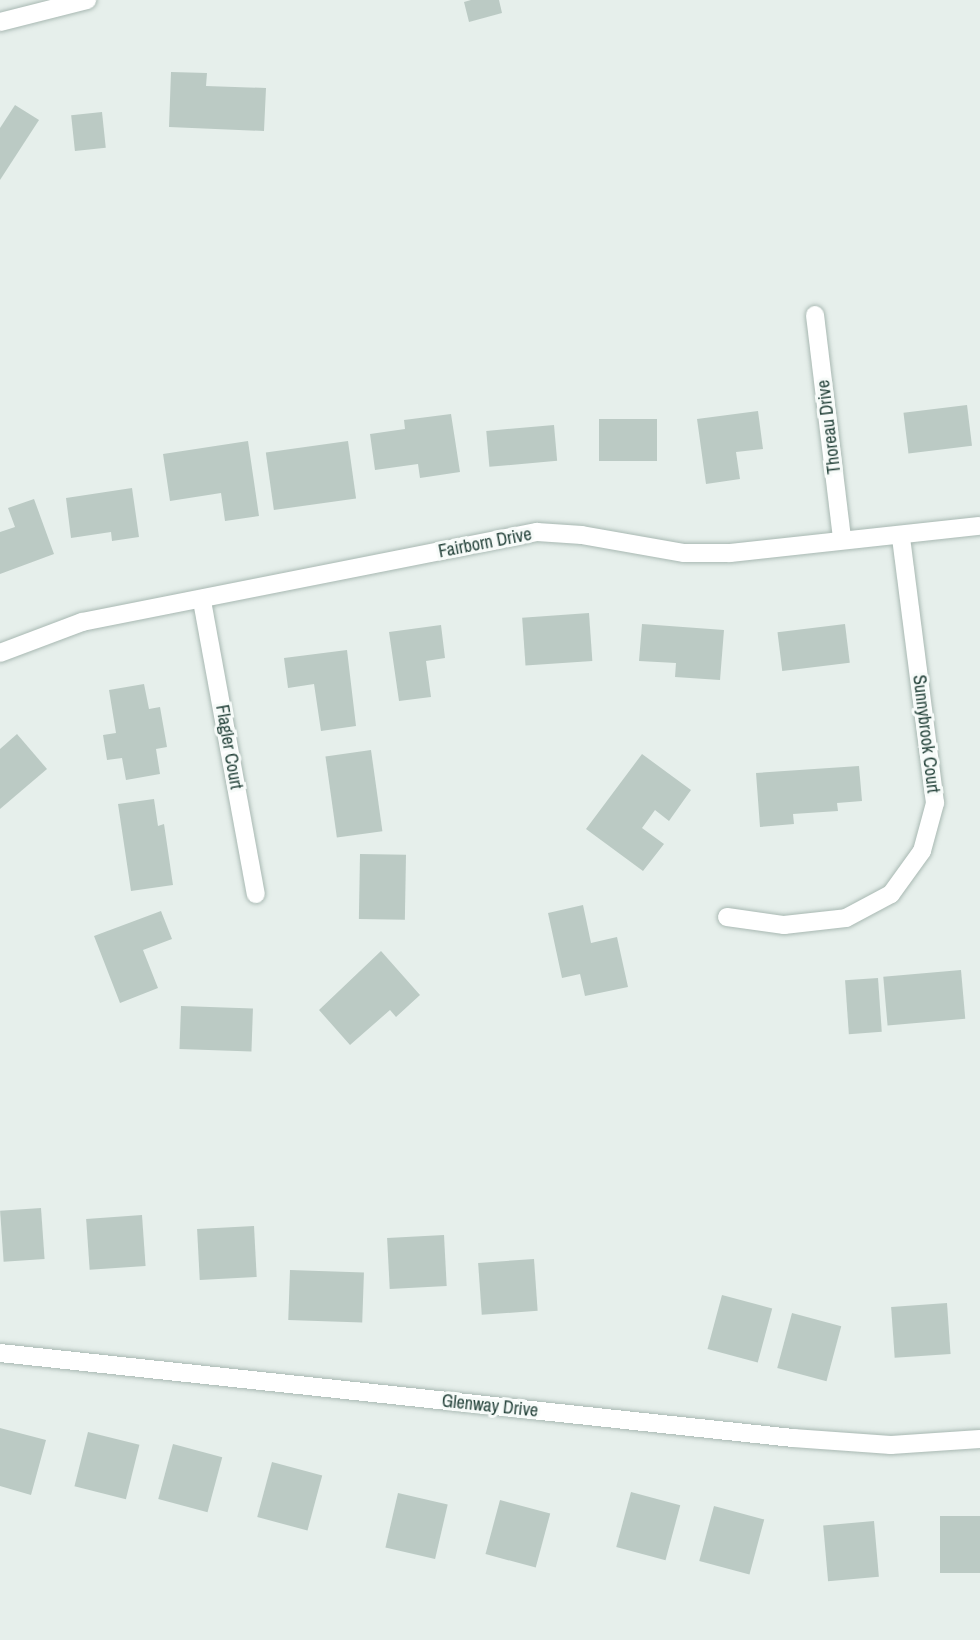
<!DOCTYPE html>
<html>
<head>
<meta charset="utf-8">
<style>
	body { margin:0 }
	#map { position:relative; width:980px; height:1640px; overflow:hidden; background:#e6efeb; font-family:"Archivo Narrow",sans-serif }
	div>[style] { position:absolute }
	[style*='--x'] { left:calc(var(--x)*1px); top:calc(var(--y)*1px); width:calc(var(--w)*1px); rotate:calc(var(--a)*1deg) }
	.building>* { inset:0; background:#bbcac4; transform-origin:0 0 }
	.roads { filter:drop-shadow(0 0 2px #a8b8b2) drop-shadow(0 0 2px #a8b8b2) }
	.minor>* { height:18px; margin:-9px; padding:0 9px; transform-origin:9px; border-radius:9px; background:#fff }
	.tertiary>* { height:18px; margin:-9px; padding:0 9px; transform-origin:9px; border-radius:9px; background:#fff }
	span { translate:-50% -50%; white-space:nowrap; text-align:center; line-height:1.15; -webkit-text-stroke:6px #f7fbf9; paint-order:stroke }
	.street-label { font-size:18px; color:#24423a }
</style>
</head>
<body>
<div id="map">
	<div class="building">
		<i style="clip-path:polygon(471px 0,499px 0,502px 13px,469px 22px,464px 2px)"></i>
		<i style="clip-path:polygon(171px 72px,207px 73px,206px 86px,266px 88px,264px 131px,169px 127px)"></i>
		<i style="clip-path:polygon(15px 105px,39px 120px,0 180px,0 128px)"></i>
		<i style="left:102px;top:112px;width:36px;height:31px;rotate:84deg"></i>
		<i style="left:967px;top:405px;width:41px;height:64px;rotate:83deg"></i>
		<i style="clip-path:polygon(758px 411px,763px 449px,736px 452px,740px 479px,706px 484px,697px 419px)"></i>
		<i style="clip-path:polygon(451px 414px,460px 472px,420px 478px,418px 464px,375px 470px,370px 434px,405px 429px,404px 420px)"></i>
		<i style="left:599px;top:419px;width:58px;height:42px"></i>
		<i style="left:554px;top:425px;width:36px;height:68px;rotate:85deg"></i>
		<i style="clip-path:polygon(248px 441px,259px 516px,225px 521px,221px 493px,170px 501px,163px 454px)"></i>
		<i style="left:348px;top:441px;width:58px;height:83px;rotate:82deg"></i>
		<i style="clip-path:polygon(132px 488px,139px 537px,112px 541px,111px 532px,71px 538px,66px 498px)"></i>
		<i style="clip-path:polygon(34px 499px,54px 554px,0 574px,0 532px,15px 527px,8px 508px)"></i>
		<i style="left:589px;top:613px;width:48px;height:67px;rotate:86deg"></i>
		<i style="clip-path:polygon(642px 624px,724px 630px,720px 680px,675px 677px,676px 663px,639px 661px)"></i>
		<i style="left:845px;top:624px;width:39px;height:68px;rotate:83deg"></i>
		<i style="clip-path:polygon(441px 625px,445px 658px,426px 661px,431px 697px,399px 701px,389px 632px)"></i>
		<i style="clip-path:polygon(347px 650px,356px 726px,321px 731px,314px 684px,288px 688px,284px 658px)"></i>
		<i style="clip-path:polygon(144px 684px,149px 709px,160px 707px,167px 747px,156px 749px,160px 774px,126px 780px,122px 758px,107px 760px,103px 735px,116px 733px,109px 690px)"></i>
		<i style="clip-path:polygon(17px 734px,47px 769px,0 809px,0 749px)"></i>
		<i style="left:371px;top:750px;width:82px;height:46px;rotate:82deg"></i>
		<i style="clip-path:polygon(642px 754px,691px 790px,669px 821px,655px 810px,642px 828px,664px 844px,643px 871px,586px 829px)"></i>
		<i style="clip-path:polygon(859px 766px,862px 801px,837px 803px,838px 811px,793px 814px,794px 824px,760px 827px,756px 773px)"></i>
		<i style="clip-path:polygon(154px 799px,158px 826px,164px 824px,173px 885px,131px 891px,118px 804px)"></i>
		<i style="left:360px;top:854px;width:46px;height:65px;rotate:1deg"></i>
		<i style="clip-path:polygon(583px 905px,591px 943px,617px 937px,628px 987px,585px 996px,580px 974px,562px 978px,548px 913px)"></i>
		<i style="clip-path:polygon(161px 911px,172px 939px,143px 950px,158px 988px,120px 1003px,94px 936px)"></i>
		<i style="clip-path:polygon(381px 951px,420px 995px,396px 1017px,390px 1010px,350px 1045px,319px 1010px)"></i>
		<i style="left:961px;top:970px;width:49px;height:78px;rotate:85deg"></i>
		<i style="left:878px;top:978px;width:54px;height:33px;rotate:86deg"></i>
		<i style="left:181px;top:1006px;width:72px;height:43px;rotate:2deg"></i>
		<i style="left:41px;top:1208px;width:51px;height:41px;rotate:86deg"></i>
		<i style="left:142px;top:1215px;width:51px;height:56px;rotate:86deg"></i>
		<i style="left:254px;top:1226px;width:51px;height:57px;rotate:87deg"></i>
		<i style="left:444px;top:1235px;width:51px;height:57px;rotate:87deg"></i>
		<i style="left:534px;top:1259px;width:52px;height:56px;rotate:86deg"></i>
		<i style="left:290px;top:1270px;width:74px;height:50px;rotate:2deg"></i>
		<i style="left:722px;top:1295px;width:52px;height:56px;rotate:15deg"></i>
		<i style="left:947px;top:1303px;width:51px;height:56px;rotate:86deg"></i>
		<i style="left:792px;top:1313px;width:51px;height:57px;rotate:15deg"></i>
		<i style="clip-path:polygon(0 1428px,46px 1440px,31px 1495px,0 1486px)"></i>
		<i style="left:88px;top:1432px;width:53px;height:56px;rotate:14deg"></i>
		<i style="left:173px;top:1444px;width:51px;height:57px;rotate:15deg"></i>
		<i style="left:272px;top:1462px;width:52px;height:57px;rotate:15deg"></i>
		<i style="left:631px;top:1492px;width:51px;height:57px;rotate:15deg"></i>
		<i style="left:398px;top:1493px;width:51px;height:56px;rotate:13deg"></i>
		<i style="left:500px;top:1500px;width:52px;height:56px;rotate:15deg"></i>
		<i style="left:714px;top:1506px;width:52px;height:57px;rotate:15deg"></i>
		<i style="left:980px;top:1516px;width:57px;height:40px;rotate:90deg"></i>
		<i style="left:874px;top:1521px;width:56px;height:51px;rotate:85deg"></i>
	</div>
	<div class="roads">
		<div class="minor">
			<i style="--x:815;--y:315;--w:225;--a:83.1"></i>
			<i style="--x:202;--y:601;--w:298;--a:79.6"></i>
			<i style="--x:0;--y:653;--w:88;--a:-20.7"></i>
			<i style="--x:82;--y:622;--w:464;--a:-11.2"></i>
			<i style="--x:537;--y:532;--w:45;--a:3.8"></i>
			<i style="--x:582;--y:535;--w:104;--a:10"></i>
			<i style="--x:684;--y:553;--w:46;--a:0"></i>
			<i style="--x:730;--y:553;--w:251;--a:-6.2"></i>
			<i style="--x:727;--y:917;--w:58;--a:8"></i>
			<i style="--x:784;--y:925;--w:62;--a:-6.4"></i>
			<i style="--x:846;--y:918;--w:51;--a:-28.1"></i>
			<i style="--x:891;--y:894;--w:53;--a:-54.2"></i>
			<i style="--x:922;--y:851;--w:50;--a:-74.8"></i>
			<i style="--x:935;--y:803;--w:268;--a:-97.3"></i>
			<i style="--x:0;--y:1353;--w:798;--a:6.12"></i>
			<i style="--x:793;--y:1438;--w:98;--a:4.1"></i>
			<i style="--x:891;--y:1445;--w:89;--a:-3.9"></i>
		</div>
		<div class="tertiary">
			<i style="--x:0;--y:22;--w:90;--a:-14.2"></i>
		</div>
	</div>
	<div class="street-label">
		<span style="left:829px;top:427px;rotate:-97deg">Thoreau Drive</span>
		<span style="left:485px;top:543px;rotate:-11deg">Fairborn Drive</span>
		<span style="left:926px;top:734px;rotate:83deg">Sunnybrook Court</span>
		<span style="left:229px;top:747px;rotate:80deg">Flagler Court</span>
		<span style="left:490px;top:1406px;rotate:6deg">Glenway Drive</span>
	</div>
</div>
</body>
</html>
